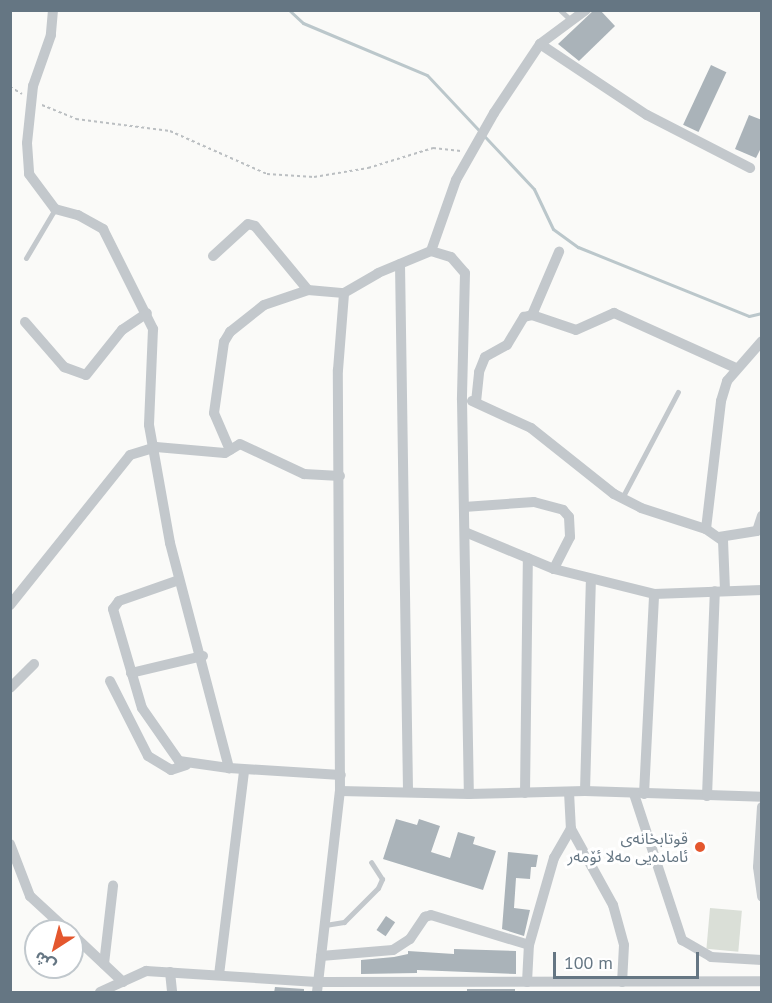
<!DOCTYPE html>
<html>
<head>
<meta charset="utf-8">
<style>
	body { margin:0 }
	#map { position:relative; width:772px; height:1003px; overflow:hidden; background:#fafaf8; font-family:"PT Sans","Noto Sans Arabic",sans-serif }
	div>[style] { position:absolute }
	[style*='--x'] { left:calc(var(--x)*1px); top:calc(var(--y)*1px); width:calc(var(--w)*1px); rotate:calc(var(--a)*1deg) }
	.green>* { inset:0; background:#dadfd7; transform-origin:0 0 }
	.stream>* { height:3px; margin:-1.5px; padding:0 1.5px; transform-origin:1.5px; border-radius:1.5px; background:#bbc7cb }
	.building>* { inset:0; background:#aab3b9; transform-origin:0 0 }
	.path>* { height:1.5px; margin-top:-0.75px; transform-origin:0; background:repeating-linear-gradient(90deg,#bbbfc2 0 3px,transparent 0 6px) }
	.lane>* { height:5px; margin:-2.5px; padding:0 2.5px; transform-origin:2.5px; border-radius:2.5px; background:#c3c8cc }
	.street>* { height:10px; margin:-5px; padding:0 5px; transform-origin:5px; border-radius:5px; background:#c3c8cc }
	.dots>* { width:16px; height:16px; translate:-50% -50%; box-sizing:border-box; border:3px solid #fff; border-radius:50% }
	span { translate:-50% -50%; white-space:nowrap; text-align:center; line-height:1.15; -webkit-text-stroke:6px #fff; paint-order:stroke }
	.poi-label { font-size:16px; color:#657683 }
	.right { translate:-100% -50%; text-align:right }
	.frame { position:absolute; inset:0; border:12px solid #657683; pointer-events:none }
	.north { position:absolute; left:24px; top:919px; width:60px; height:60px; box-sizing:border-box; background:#fff; border:2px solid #c1c8cd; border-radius:50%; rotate:216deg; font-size:16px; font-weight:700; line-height:24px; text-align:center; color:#657683 }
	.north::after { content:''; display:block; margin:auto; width:21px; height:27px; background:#e4572e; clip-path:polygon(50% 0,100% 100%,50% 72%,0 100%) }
	.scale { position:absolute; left:553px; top:952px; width:146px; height:27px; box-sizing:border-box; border:3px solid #657683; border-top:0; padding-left:8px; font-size:18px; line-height:21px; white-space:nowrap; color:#657683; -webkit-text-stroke:4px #fff; paint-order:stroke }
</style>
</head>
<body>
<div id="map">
	<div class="green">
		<i style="left:710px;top:908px;width:32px;height:41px;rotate:5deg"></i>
	</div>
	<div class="stream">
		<i style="--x:289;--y:10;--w:19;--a:43"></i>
		<i style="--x:303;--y:23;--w:134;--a:22.8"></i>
		<i style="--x:427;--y:75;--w:156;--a:46.8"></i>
		<i style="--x:534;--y:189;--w:44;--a:64.6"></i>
		<i style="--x:553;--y:229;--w:31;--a:36"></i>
		<i style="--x:578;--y:247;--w:184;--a:22"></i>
		<i style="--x:749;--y:316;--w:13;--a:-13"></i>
	</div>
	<div class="building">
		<i style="clip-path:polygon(594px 10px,600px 10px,615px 26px,579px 61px,558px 44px)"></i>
		<i style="left:711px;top:65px;width:17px;height:66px;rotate:25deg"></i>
		<i style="clip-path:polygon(749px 115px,762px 120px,762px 146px,756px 158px,735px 149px)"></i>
		<i style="clip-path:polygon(396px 819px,417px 825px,419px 819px,440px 826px,431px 852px,450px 858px,458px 832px,475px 837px,473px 844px,496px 851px,483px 890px,383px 859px)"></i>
		<i style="clip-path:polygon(508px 852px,538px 855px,536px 867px,531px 867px,530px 879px,516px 878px,514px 908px,530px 910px,524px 936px,502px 929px)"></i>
		<i style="left:386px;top:916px;width:11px;height:17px;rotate:34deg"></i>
		<i style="clip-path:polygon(454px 949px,516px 951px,516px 974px,417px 970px,417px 973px,361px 974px,361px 960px,394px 957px,408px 954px,408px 951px,454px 954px)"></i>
		<i style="clip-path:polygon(275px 987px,304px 989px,304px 993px,274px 993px)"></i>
		<i style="left:467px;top:989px;width:48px;height:4px"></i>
	</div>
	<div class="path">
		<i style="--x:10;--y:87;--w:14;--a:30"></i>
		<i style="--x:42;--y:105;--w:37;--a:22"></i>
		<i style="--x:76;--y:119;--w:95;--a:7.3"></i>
		<i style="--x:170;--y:131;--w:106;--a:23.9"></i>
		<i style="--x:267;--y:174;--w:47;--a:3.7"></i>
		<i style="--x:314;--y:177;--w:55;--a:-9.5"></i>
		<i style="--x:368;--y:168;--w:68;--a:-17.1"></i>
		<i style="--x:433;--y:148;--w:28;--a:6"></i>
	</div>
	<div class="lane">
		<i style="--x:560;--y:10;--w:16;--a:43"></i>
		<i style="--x:26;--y:258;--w:57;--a:-59.4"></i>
		<i style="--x:622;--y:498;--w:120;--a:-62.2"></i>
		<i style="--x:325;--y:925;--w:19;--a:-9"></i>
		<i style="--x:344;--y:922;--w:48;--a:-45"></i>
		<i style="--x:378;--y:888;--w:10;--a:-66"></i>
		<i style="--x:382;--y:879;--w:20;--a:-123"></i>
	</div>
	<div class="street">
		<i style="--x:53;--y:10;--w:25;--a:95"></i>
		<i style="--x:51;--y:35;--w:54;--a:109.4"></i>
		<i style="--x:33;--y:86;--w:57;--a:96"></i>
		<i style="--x:27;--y:143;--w:31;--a:86"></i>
		<i style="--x:29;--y:174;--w:44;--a:53.4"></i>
		<i style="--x:55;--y:209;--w:24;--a:15"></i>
		<i style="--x:78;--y:215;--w:29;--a:29"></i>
		<i style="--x:103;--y:229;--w:112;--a:63.4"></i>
		<i style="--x:153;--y:329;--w:96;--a:92.4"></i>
		<i style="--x:149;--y:425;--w:120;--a:79.9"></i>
		<i style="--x:170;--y:543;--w:233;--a:75.3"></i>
		<i style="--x:229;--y:768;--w:112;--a:3.6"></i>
		<i style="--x:540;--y:44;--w:128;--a:33.6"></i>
		<i style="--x:647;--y:115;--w:116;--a:27.2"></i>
		<i style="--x:431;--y:251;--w:75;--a:-70.6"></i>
		<i style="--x:456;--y:180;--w:77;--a:-60.4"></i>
		<i style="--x:494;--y:113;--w:83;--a:-56.3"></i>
		<i style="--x:540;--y:44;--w:57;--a:-36.5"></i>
		<i style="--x:213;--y:256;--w:47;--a:-42.4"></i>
		<i style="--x:248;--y:224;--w:7;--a:16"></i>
		<i style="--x:255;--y:226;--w:83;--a:50.4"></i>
		<i style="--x:400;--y:264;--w:528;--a:89.13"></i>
		<i style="--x:532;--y:315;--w:69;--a:-66.8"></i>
		<i style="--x:25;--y:322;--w:60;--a:49.1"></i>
		<i style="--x:64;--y:367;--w:23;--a:20"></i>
		<i style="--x:86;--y:375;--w:58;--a:-51.3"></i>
		<i style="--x:122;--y:330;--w:30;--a:-34"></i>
		<i style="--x:472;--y:401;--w:65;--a:24.6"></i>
		<i style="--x:531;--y:428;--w:106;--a:38.5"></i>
		<i style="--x:614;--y:494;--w:30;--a:27"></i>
		<i style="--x:641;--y:508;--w:68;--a:17.9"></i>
		<i style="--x:476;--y:402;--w:30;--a:-84"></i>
		<i style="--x:479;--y:372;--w:16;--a:-68"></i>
		<i style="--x:485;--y:357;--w:25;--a:-29"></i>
		<i style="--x:507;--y:345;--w:33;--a:-59"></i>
		<i style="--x:524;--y:317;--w:8;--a:-14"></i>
		<i style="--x:532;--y:315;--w:46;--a:18.8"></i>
		<i style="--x:576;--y:330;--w:42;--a:-24.1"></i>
		<i style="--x:614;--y:313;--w:134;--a:24.3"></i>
		<i style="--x:230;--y:450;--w:40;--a:-113.4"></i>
		<i style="--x:214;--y:413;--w:72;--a:-82"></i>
		<i style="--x:224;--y:342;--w:12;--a:-59"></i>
		<i style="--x:230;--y:332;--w:43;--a:-38.5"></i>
		<i style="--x:264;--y:305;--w:46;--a:-18.8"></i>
		<i style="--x:308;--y:290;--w:36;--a:5"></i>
		<i style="--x:464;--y:507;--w:70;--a:-4.1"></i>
		<i style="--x:534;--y:502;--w:30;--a:15"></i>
		<i style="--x:563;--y:510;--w:9;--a:49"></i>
		<i style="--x:569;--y:517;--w:20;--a:87"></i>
		<i style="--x:570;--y:537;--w:36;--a:117"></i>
		<i style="--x:465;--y:532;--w:96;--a:22.6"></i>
		<i style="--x:554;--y:569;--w:103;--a:14"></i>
		<i style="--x:654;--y:594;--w:108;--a:-2.1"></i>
		<i style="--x:719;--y:537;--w:38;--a:-9"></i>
		<i style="--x:757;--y:531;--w:16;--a:-72"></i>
		<i style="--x:179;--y:580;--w:64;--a:160.7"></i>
		<i style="--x:119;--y:601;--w:10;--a:127"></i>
		<i style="--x:113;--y:609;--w:103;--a:73.7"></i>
		<i style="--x:142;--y:708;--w:65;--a:55.1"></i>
		<i style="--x:179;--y:761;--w:50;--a:8"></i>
		<i style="--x:725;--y:590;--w:49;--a:-92.3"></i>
		<i style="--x:723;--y:541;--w:21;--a:-145"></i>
		<i style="--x:706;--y:529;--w:129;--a:-83.3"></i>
		<i style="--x:721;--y:401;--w:21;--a:-73"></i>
		<i style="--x:727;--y:381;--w:53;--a:-48.8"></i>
		<i style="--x:10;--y:605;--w:192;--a:-51.3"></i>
		<i style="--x:130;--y:455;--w:27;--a:-17"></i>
		<i style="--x:156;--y:447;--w:69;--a:5"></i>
		<i style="--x:225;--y:453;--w:17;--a:-31"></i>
		<i style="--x:240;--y:444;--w:71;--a:25.1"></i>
		<i style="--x:304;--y:474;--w:36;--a:3"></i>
		<i style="--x:131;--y:673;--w:74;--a:-13.3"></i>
		<i style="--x:110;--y:681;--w:84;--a:63.1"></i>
		<i style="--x:148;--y:756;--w:27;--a:31"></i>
		<i style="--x:171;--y:770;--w:16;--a:-18"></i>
		<i style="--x:10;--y:688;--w:34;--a:-45"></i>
		<i style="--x:340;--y:791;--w:129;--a:1.3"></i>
		<i style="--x:469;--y:794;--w:116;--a:-1.5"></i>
		<i style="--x:585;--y:791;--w:177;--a:1.9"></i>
		<i style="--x:585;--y:791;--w:211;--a:-88.4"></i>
		<i style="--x:569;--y:792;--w:37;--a:87"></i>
		<i style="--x:571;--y:829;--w:87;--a:61.1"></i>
		<i style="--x:613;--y:905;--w:41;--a:74.6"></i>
		<i style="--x:624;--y:945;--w:37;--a:93"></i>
		<i style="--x:525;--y:793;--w:235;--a:-89.3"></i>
		<i style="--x:634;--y:794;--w:154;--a:71.8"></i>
		<i style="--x:682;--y:940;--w:34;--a:30"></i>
		<i style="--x:711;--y:957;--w:51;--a:3.4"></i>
		<i style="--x:644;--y:794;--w:200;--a:-87.1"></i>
		<i style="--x:707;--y:796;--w:205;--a:-87.8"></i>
		<i style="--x:762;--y:807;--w:60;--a:93.8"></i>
		<i style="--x:758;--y:867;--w:30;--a:82"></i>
		<i style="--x:10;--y:844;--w:56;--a:69"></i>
		<i style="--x:30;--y:896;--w:52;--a:42.6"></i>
		<i style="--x:72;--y:934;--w:70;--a:43.3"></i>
		<i style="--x:321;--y:956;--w:72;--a:-4.8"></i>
		<i style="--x:393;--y:950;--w:20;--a:-33"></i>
		<i style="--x:410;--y:939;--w:27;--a:-56"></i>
		<i style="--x:425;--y:917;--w:6;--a:-18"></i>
		<i style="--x:431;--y:915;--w:102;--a:17"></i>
		<i style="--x:529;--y:945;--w:91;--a:-74"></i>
		<i style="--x:554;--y:858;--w:34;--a:-60"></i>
		<i style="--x:104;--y:964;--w:79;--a:-83.4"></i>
		<i style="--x:170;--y:972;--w:20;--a:84"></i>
		<i style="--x:219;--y:975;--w:206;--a:-83"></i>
		<i style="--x:527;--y:982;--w:37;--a:-87"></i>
		<i style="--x:100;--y:992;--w:51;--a:-24.5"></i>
		<i style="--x:146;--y:971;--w:171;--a:3.7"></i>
		<i style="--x:317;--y:982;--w:445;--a:-0.1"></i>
		<i style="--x:317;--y:992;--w:202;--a:-83.5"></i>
		<i style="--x:340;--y:791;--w:421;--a:-90.3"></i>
		<i style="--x:338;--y:370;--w:77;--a:-85.5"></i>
		<i style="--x:344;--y:293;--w:39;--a:-30"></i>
		<i style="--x:378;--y:273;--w:57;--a:-22.5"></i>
		<i style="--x:431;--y:251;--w:21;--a:17"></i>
		<i style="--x:451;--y:257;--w:21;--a:49"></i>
		<i style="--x:465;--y:273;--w:127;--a:91.4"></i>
		<i style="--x:462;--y:400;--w:394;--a:89"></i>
	</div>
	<div class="dots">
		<i style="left:700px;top:847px;background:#e4572e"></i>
	</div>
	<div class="poi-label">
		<span class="right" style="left:688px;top:847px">قوتابخانەی<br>ئامادەیی مەلا ئۆمەر</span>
	</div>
	<div class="frame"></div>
	<div class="north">ش</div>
	<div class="scale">100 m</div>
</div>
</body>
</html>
